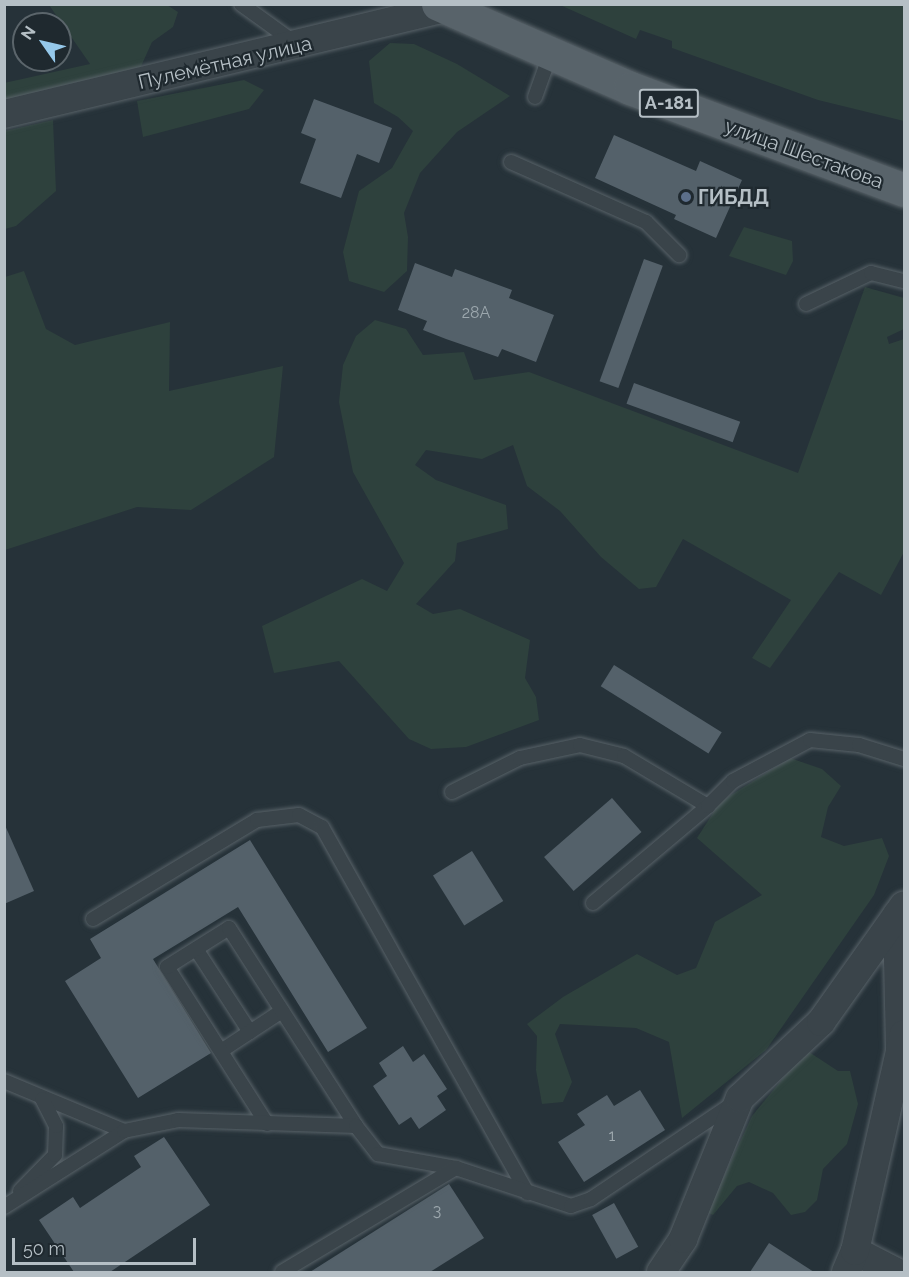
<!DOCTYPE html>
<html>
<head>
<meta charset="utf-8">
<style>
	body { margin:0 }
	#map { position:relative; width:909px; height:1277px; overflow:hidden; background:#263239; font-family:Raleway,sans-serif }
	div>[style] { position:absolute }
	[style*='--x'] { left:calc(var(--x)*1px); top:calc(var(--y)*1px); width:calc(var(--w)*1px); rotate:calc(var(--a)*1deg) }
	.green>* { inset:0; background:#2e413d }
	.building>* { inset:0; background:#54616a; transform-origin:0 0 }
	.roads { filter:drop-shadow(0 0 2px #586268) drop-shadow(0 0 2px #586268) }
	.service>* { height:14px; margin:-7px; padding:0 7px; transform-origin:7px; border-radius:7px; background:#3a444a }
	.minor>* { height:28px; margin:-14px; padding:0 14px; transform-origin:14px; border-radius:14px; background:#3a444a }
	.primary>* { height:33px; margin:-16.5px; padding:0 16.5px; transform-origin:16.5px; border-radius:16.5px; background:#58636a }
	.dots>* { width:16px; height:16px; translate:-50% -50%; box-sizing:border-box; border:3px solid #1f292f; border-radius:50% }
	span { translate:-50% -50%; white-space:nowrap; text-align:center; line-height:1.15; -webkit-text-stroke:4.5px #1f292f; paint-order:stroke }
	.number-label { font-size:16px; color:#9da8ae }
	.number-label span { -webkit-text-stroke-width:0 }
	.shield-label span { padding:2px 4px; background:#1f292f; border:2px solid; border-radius:4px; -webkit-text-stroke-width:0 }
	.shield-label { font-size:18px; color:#b5bfc5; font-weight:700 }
	.street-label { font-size:20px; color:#b5bfc5 }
	.poi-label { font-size:20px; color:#b5bfc5; font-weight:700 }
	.left { translate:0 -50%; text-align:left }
	.frame { position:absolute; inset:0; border:6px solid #b5bfc5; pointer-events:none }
	.north { position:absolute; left:12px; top:12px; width:60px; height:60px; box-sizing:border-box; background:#1f292f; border:2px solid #5b656b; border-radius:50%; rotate:304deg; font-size:16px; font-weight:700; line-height:24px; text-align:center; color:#b5bfc5 }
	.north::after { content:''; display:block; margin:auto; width:21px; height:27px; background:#95c8ea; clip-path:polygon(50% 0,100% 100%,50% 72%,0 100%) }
	.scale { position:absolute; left:12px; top:1238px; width:184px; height:27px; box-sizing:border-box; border:3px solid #b5bfc5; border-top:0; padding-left:8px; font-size:18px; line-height:21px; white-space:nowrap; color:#b5bfc5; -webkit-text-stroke:4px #1f292f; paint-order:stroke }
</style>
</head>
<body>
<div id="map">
	<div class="green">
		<i style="clip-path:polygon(49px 5px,167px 5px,178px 12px,173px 27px,152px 42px,138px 73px,5px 103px,4px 83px,90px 64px)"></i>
		<i style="clip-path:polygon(560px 5px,904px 5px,904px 121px,818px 100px,672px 48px,672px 41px,640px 30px,636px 39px)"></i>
		<i style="clip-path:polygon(390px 43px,414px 44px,457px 64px,510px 96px,457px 132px,420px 173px,404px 213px,408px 237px,407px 271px,384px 292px,349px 281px,343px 252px,359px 191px,392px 168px,413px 131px,398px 117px,374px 103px,369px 61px)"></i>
		<i style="clip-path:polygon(244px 80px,264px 90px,249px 109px,143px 137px,137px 101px)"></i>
		<i style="clip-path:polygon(53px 120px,56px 191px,16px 226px,5px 229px,5px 131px)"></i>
		<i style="clip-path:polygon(744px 227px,792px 241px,793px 261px,786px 275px,729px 256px)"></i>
		<i style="clip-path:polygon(24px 271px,46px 329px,75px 345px,170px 322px,169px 391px,283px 366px,274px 457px,191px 510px,137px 507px,5px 550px,5px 277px)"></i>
		<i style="clip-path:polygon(865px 287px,904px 298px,904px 329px,887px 337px,889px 344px,904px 339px,904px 552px,881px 595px,839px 572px,770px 668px,752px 658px,791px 600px,683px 539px,656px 587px,639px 589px,601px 557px,560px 511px,527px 486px,513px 445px,482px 459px,426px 450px,415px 465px,436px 480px,506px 505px,508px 529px,457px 543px,455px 561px,416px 604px,433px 614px,460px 609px,530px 640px,525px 678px,536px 697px,539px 720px,466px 747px,431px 749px,409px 739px,339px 661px,274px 673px,262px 626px,362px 579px,387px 591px,404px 563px,353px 472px,339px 402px,343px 365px,356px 336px,375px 320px,406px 329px,423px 355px,464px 352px,474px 380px,529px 372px,798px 473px)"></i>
		<i style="clip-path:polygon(790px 758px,822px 769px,841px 786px,828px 807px,821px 837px,844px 846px,882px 838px,889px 856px,874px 895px,766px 1050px,682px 1118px,669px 1042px,636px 1028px,560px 1024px,555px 1034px,572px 1082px,563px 1102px,542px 1104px,536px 1070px,537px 1036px,527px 1024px,563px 997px,637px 954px,677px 975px,696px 968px,715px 922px,762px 895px,697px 838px,720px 802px)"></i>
		<i style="clip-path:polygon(806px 1050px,838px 1071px,850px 1071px,858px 1104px,847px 1144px,823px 1169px,817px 1200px,805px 1212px,791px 1215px,773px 1193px,749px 1182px,737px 1186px,713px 1215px,707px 1212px,752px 1116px)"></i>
	</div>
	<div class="building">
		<i style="clip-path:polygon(314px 99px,392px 128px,379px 163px,357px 154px,341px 198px,300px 183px,316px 139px,301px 133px)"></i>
		<i style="clip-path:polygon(614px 135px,696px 171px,700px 161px,742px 180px,716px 238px,674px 219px,676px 215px,595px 178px)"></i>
		<i style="left:644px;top:259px;width:20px;height:130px;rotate:20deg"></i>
		<i style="clip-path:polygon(415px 263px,452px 277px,455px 269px,512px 290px,509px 298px,554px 315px,536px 362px,502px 349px,498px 357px,446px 339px,423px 330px,427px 321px,398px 310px)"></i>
		<i style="left:634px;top:383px;width:113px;height:22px;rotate:20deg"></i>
		<i style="left:614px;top:665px;width:127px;height:25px;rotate:32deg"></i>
		<i style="left:612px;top:798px;width:45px;height:90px;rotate:49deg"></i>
		<i style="clip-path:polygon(4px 823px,34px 891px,4px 904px)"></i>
		<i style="clip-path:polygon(250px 840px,367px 1028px,328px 1052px,238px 907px,153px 959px,211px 1053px,138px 1098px,65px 981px,101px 958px,90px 939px)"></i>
		<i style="left:472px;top:851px;width:59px;height:46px;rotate:58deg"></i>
		<i style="clip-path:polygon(403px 1046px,413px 1062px,424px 1054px,447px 1089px,437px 1096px,446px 1110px,419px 1129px,411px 1117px,399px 1125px,373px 1086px,387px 1076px,379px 1063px)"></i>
		<i style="clip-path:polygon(640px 1090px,665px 1130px,584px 1182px,558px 1142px,585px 1125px,577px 1114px,607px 1095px,614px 1106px)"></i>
		<i style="clip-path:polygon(164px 1137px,210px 1205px,110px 1272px,74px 1272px,39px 1220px,73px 1197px,80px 1208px,141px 1167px,134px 1156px)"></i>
		<i style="clip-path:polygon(449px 1184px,484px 1238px,430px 1272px,310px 1272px)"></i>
		<i style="left:614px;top:1203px;width:50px;height:25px;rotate:61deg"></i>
		<i style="clip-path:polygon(769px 1243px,814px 1272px,750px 1272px)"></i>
	</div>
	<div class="roads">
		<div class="service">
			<i style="--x:241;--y:4;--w:67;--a:35.8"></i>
			<i style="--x:535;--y:97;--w:45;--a:-70.3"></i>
			<i style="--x:511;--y:162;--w:148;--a:24"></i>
			<i style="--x:646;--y:222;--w:47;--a:45"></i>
			<i style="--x:806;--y:304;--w:72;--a:-25.5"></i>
			<i style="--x:871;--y:273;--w:34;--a:14"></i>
			<i style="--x:452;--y:792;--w:76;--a:-26.6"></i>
			<i style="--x:520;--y:758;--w:61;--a:-12.2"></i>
			<i style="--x:580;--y:745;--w:45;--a:14"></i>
			<i style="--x:624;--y:756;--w:98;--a:30.8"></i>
			<i style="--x:593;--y:903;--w:150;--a:-40.1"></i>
			<i style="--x:708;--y:806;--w:35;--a:-45"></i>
			<i style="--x:733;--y:781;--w:87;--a:-28"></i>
			<i style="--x:810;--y:740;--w:49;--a:5.8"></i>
			<i style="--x:859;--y:745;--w:47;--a:17.3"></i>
			<i style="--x:93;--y:919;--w:192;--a:-31.1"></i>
			<i style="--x:257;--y:820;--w:42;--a:-6.8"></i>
			<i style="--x:299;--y:815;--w:26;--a:28"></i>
			<i style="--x:322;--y:827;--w:420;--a:60.7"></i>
			<i style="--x:196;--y:949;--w:99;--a:57"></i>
			<i style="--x:221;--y:1051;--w:73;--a:-33.3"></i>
			<i style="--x:4;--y:1081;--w:130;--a:22.6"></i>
			<i style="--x:267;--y:1124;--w:186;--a:-122.5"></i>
			<i style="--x:167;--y:967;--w:73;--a:-32.2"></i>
			<i style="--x:229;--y:928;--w:235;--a:57.3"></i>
			<i style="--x:20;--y:1191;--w:50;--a:-45.8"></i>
			<i style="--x:55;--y:1155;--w:29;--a:-88"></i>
			<i style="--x:56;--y:1126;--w:30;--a:-117"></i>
			<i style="--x:4;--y:1207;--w:142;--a:-32.3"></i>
			<i style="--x:124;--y:1131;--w:55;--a:-11.5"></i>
			<i style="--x:178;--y:1120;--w:178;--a:1.9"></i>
			<i style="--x:356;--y:1126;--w:36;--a:52"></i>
			<i style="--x:378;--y:1154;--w:79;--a:10.2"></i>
			<i style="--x:456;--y:1168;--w:121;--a:18.3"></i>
			<i style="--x:571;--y:1206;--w:21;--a:-19"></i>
			<i style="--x:591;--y:1199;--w:172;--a:-33.9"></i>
			<i style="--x:282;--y:1272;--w:203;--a:-30.9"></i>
		</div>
		<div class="minor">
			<i style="--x:4;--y:114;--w:453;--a:-13.5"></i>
			<i style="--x:897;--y:915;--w:133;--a:88.7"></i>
			<i style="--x:855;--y:1251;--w:46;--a:27.1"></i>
			<i style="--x:661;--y:1272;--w:40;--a:-56"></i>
			<i style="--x:683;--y:1239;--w:152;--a:-68"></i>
			<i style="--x:740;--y:1098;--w:111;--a:-43.2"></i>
			<i style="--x:821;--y:1022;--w:143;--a:-54.6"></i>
			<i style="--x:846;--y:1272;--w:23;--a:-67"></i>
			<i style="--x:855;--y:1251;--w:222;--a:-77.3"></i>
		</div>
		<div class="primary">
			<i style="--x:438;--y:4;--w:210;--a:23.6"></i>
			<i style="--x:630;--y:88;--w:292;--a:20.4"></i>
		</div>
	</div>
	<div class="dots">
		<i style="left:686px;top:197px;background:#5c6f8a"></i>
	</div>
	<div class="number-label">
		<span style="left:476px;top:313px">28А</span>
		<span style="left:612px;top:1136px">1</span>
		<span style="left:437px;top:1211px">3</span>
	</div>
	<div class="shield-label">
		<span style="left:669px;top:103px">А-181</span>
	</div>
	<div class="street-label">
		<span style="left:225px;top:63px;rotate:-13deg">Пулемётная улица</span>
		<span style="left:804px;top:154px;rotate:20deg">улица Шестакова</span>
	</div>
	<div class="poi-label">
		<span class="left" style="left:698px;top:197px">ГИБДД</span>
	</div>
	<div class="frame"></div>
	<div class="north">N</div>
	<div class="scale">50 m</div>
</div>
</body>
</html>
